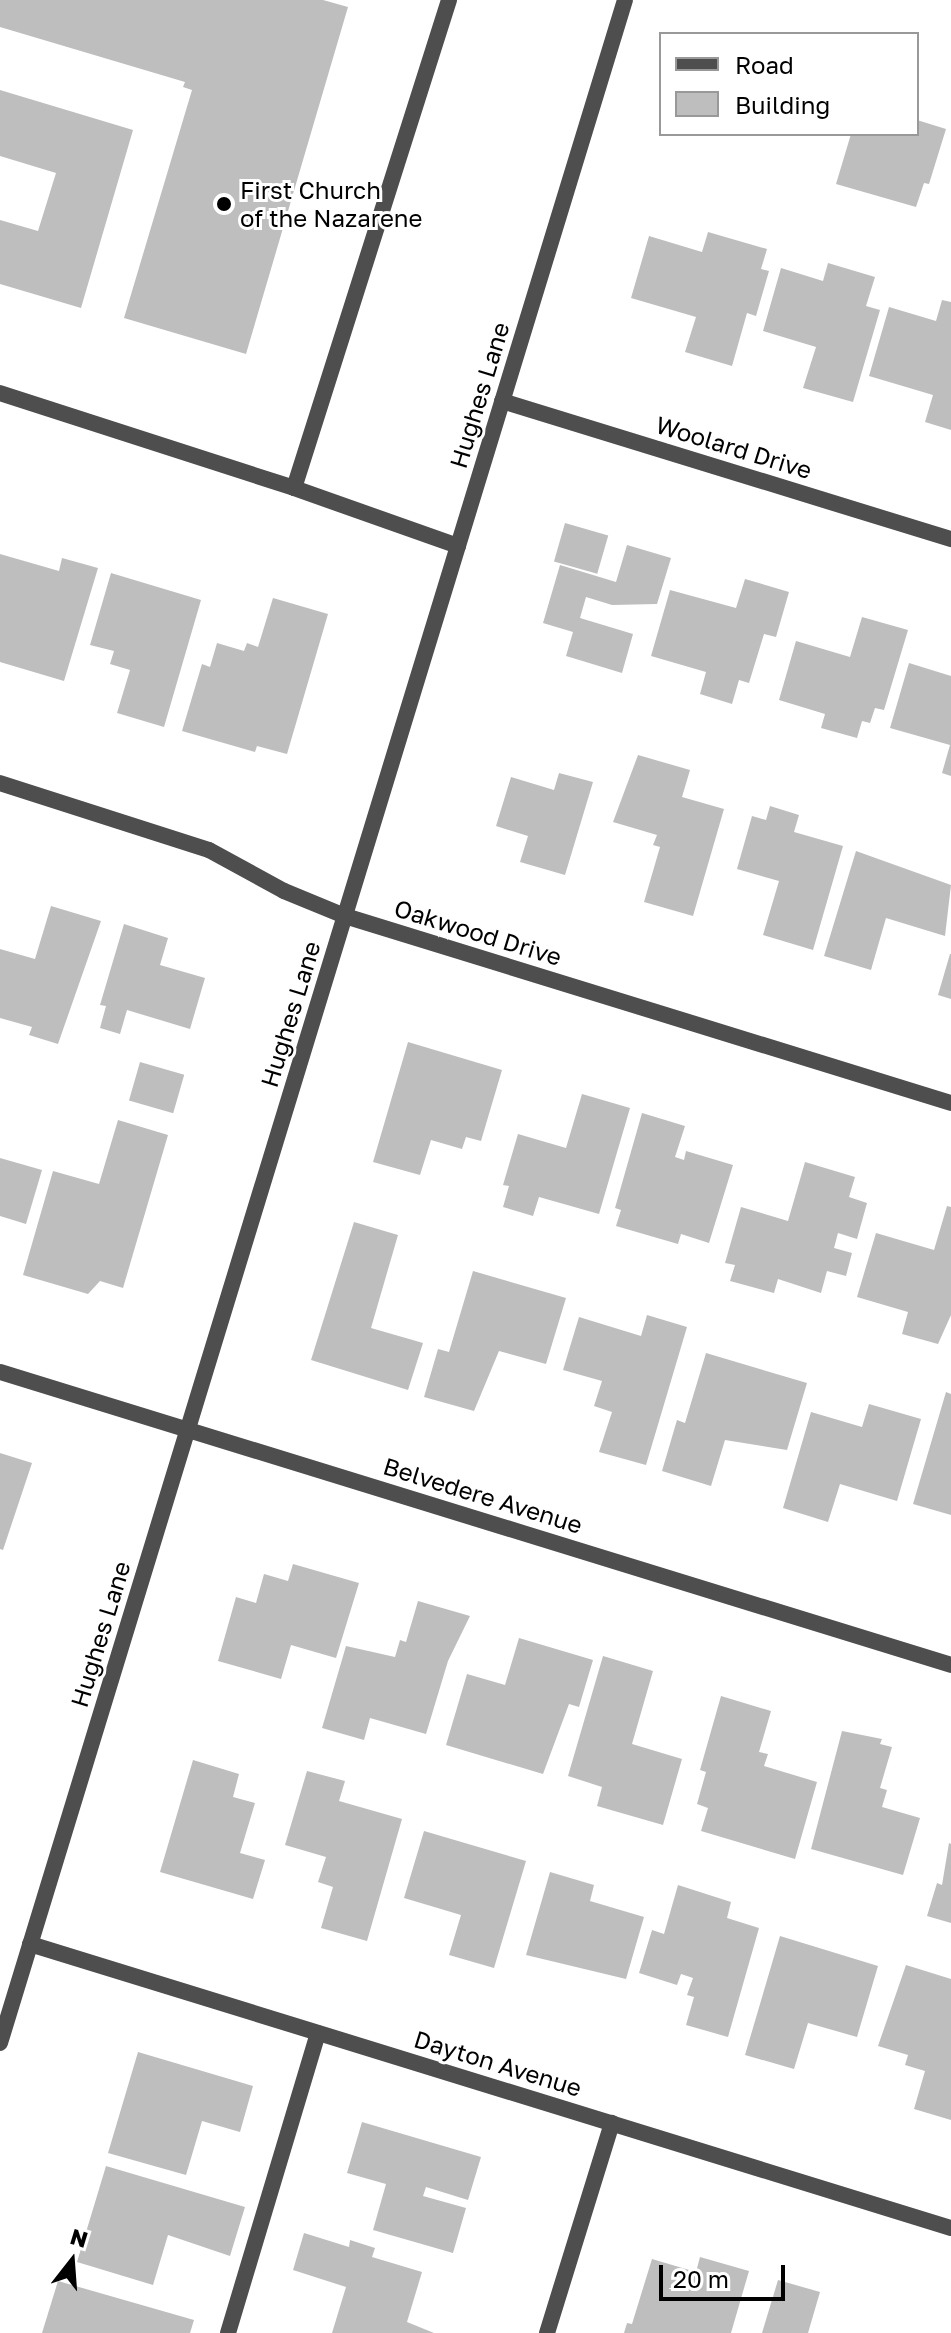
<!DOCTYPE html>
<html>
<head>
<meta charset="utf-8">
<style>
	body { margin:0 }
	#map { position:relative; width:951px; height:2333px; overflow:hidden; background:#fff; font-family:"Golos Text",sans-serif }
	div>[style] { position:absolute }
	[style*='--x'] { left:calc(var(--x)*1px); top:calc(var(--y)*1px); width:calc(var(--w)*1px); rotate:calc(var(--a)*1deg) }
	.building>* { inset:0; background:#bebebe; transform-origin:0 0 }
	.service>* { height:16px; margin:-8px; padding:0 8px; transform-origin:8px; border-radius:8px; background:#4e4e4e }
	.minor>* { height:16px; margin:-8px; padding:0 8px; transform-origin:8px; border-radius:8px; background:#4e4e4e }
	.tertiary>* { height:16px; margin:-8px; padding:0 8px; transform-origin:8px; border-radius:8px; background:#4e4e4e }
	.dots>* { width:22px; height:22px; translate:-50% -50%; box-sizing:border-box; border:4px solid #fff; border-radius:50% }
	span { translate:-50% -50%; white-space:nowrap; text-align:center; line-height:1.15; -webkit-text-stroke:6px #fff; paint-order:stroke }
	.poi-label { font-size:24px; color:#000 }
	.left { translate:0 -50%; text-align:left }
	.street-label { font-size:24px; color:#000 }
	.legend { position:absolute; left:659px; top:32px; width:260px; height:104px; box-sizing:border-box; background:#fff; border:2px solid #999; margin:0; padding:10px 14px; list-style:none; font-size:24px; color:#000 }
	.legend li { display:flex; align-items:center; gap:16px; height:40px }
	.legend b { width:40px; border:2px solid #999 }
	.north { position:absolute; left:32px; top:2221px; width:80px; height:80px; -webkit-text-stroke:6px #fff; paint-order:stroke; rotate:17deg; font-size:22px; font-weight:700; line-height:32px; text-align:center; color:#000 }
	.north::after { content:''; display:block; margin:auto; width:28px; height:36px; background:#000; clip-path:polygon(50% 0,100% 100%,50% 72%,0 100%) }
	.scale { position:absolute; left:659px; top:2265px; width:126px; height:36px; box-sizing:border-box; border:4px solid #000; border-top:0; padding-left:10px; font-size:24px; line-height:28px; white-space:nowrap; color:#000; -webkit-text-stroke:6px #fff; paint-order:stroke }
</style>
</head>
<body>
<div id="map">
	<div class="building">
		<i style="clip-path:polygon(0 0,323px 0,348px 7px,246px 354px,124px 318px,192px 90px,183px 87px,185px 82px,0 27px)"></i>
		<i style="clip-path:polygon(0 90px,133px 130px,81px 308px,0 284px,0 220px,38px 231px,56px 173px,0 156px)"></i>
		<i style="clip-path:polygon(917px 120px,946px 129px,929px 184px,924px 183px,916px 207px,836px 184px,851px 134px,917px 134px)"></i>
		<i style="clip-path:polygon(708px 232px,767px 249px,761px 269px,769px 271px,756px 316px,747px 313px,732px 366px,685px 352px,696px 317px,631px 298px,649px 236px,702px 252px)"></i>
		<i style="clip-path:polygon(828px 263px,875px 277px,866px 306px,880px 310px,853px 402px,803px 388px,816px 347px,763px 331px,781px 268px,823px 281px)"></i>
		<i style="clip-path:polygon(942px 300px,951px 302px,951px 430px,925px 422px,933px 395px,869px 376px,889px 307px,936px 321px)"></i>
		<i style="left:565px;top:523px;width:45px;height:40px;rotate:16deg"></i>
		<i style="clip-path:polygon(627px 545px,671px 558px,657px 604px,612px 605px,586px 597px,580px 618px,633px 634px,622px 673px,566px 656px,573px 632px,543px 623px,560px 565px,616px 582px)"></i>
		<i style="clip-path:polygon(0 554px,59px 571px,62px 558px,98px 568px,64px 681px,0 662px)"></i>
		<i style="clip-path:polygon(111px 573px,201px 600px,164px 727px,117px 713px,130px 670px,110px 664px,114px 651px,90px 645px)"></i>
		<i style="clip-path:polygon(745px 579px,789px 592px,776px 637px,764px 634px,749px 683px,739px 680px,732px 704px,700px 694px,706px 672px,651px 656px,670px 590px,736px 608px)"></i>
		<i style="clip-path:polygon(273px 598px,328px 614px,287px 754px,257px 746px,255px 752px,182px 731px,202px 664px,210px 667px,217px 643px,244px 651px,247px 643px,258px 647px)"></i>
		<i style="clip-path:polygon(862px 617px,908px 630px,884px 710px,875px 708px,870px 723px,862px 721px,857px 738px,821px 728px,825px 714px,779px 700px,796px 641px,850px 657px)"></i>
		<i style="clip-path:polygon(909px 663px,951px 676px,951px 776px,942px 773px,950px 745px,890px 728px)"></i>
		<i style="clip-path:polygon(638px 755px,690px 770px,682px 797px,724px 809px,693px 916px,644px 902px,660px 847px,653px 845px,657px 835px,613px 822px)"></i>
		<i style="clip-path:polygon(559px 773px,593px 782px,565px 875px,520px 862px,528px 836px,496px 826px,511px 777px,554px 790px)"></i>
		<i style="clip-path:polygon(770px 806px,799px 815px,794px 832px,843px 846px,813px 950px,763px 935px,779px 881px,737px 869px,752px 816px,766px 820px)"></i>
		<i style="clip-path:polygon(856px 851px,951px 885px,945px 936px,886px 918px,871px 970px,824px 956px)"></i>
		<i style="clip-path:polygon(51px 906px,101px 921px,58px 1044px,29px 1035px,32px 1027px,0 1018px,0 949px,35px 959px)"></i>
		<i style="clip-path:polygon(124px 924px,168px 938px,160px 965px,205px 978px,190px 1029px,127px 1010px,120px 1034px,100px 1028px,106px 1006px,100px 1005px)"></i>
		<i style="clip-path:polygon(950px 954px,951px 954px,951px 999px,938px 995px)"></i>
		<i style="clip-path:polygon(408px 1042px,502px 1070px,481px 1141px,466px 1137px,462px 1149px,431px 1140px,420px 1175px,373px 1162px)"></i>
		<i style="left:140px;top:1062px;width:46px;height:40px;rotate:16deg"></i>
		<i style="clip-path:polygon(582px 1094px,630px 1108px,599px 1214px,539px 1197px,533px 1216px,503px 1207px,509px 1186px,503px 1185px,518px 1134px,566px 1148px)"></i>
		<i style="clip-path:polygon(642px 1113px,685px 1126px,675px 1157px,684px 1160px,686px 1151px,733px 1165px,709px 1243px,681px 1234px,678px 1244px,616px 1226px,621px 1210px,615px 1208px)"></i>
		<i style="clip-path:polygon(118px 1120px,168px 1135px,123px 1288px,100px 1281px,88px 1294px,23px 1275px,53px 1171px,99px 1184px)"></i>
		<i style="clip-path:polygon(0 1158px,42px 1170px,26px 1224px,0 1216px)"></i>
		<i style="clip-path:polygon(805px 1162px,855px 1177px,849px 1197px,867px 1203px,857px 1239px,838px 1233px,834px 1248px,852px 1253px,846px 1276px,827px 1271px,821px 1293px,778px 1279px,774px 1293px,730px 1281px,735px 1265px,725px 1263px,741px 1207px,788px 1221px)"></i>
		<i style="clip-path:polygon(947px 1206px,951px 1207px,951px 1315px,938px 1344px,902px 1334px,908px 1312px,857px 1297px,876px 1233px,934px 1250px)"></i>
		<i style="clip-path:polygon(354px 1222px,398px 1235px,371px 1328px,423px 1343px,408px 1390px,311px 1360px)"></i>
		<i style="clip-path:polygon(473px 1271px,566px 1298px,546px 1364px,499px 1351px,474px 1411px,424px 1397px,438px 1349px,449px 1352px)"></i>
		<i style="clip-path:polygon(647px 1315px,687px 1327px,646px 1465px,599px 1452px,612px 1412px,594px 1406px,602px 1381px,563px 1370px,579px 1317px,641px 1336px)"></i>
		<i style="clip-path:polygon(706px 1353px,807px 1383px,787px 1450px,725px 1440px,711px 1486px,662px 1471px,677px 1420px,685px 1423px)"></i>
		<i style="clip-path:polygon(946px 1392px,951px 1394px,951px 1515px,913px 1504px)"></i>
		<i style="clip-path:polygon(869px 1404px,921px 1419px,897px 1501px,840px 1484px,828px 1522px,783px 1508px,811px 1412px,862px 1427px)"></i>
		<i style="clip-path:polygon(0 1453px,32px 1463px,3px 1550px,0 1549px)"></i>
		<i style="clip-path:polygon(293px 1564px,359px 1583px,336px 1658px,291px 1645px,281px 1679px,218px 1661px,236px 1597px,256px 1603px,264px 1574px,288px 1581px)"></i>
		<i style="clip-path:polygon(418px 1601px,470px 1616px,448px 1661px,426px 1734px,370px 1718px,364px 1740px,322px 1728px,346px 1646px,395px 1657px,400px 1640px,406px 1642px)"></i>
		<i style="clip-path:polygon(519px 1638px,593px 1660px,579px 1707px,569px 1704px,543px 1774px,446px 1745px,467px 1674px,505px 1685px)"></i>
		<i style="clip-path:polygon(603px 1656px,653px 1671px,632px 1744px,682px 1759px,663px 1825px,597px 1806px,602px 1787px,568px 1776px)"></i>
		<i style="clip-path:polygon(721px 1696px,771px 1711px,759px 1752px,768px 1754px,764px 1766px,817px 1782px,795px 1859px,701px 1831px,708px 1808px,697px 1804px,706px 1772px,700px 1770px)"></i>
		<i style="clip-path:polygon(842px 1731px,882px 1739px,880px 1744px,892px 1747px,880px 1788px,887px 1790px,882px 1807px,920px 1818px,903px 1875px,811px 1849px)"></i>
		<i style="clip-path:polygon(193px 1760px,239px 1774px,233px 1797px,255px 1803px,240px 1853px,265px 1860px,253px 1899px,160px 1872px)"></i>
		<i style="clip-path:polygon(307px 1771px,345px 1781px,339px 1801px,402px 1819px,367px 1941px,321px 1928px,333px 1887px,318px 1882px,326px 1857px,285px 1845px)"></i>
		<i style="clip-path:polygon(424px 1831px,526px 1861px,494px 1968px,449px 1955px,461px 1915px,404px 1898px)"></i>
		<i style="clip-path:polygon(949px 1843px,951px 1844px,951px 1923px,927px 1916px,937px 1883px,942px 1885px)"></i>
		<i style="clip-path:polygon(550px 1872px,594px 1885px,590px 1901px,644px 1917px,626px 1979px,526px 1955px)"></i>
		<i style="clip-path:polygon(678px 1885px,731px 1902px,727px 1918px,759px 1928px,728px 2037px,686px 2025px,694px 1997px,687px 1995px,693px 1978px,681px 1974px,677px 1985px,639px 1973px,652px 1930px,664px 1934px)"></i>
		<i style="clip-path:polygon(780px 1936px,878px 1966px,857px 2037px,808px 2023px,794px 2069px,745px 2055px)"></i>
		<i style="clip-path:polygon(906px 1965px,951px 1979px,951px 2120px,914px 2109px,925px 2071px,905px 2065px,908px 2055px,878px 2046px)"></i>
		<i style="clip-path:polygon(138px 2052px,253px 2086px,240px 2132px,202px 2121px,186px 2175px,108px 2153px)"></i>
		<i style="clip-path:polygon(362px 2122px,481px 2157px,468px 2200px,426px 2187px,423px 2196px,466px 2208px,453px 2253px,373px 2230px,386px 2184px,347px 2173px)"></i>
		<i style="clip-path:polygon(106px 2166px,245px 2207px,230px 2256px,168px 2235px,153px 2285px,77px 2262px)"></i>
		<i style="clip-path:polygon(304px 2233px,349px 2247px,350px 2240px,375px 2248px,372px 2257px,422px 2272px,407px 2322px,434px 2333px,332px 2333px,346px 2287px,293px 2270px)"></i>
		<i style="clip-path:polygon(700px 2257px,749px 2271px,731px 2333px,624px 2333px,627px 2323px,632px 2324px,652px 2259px,696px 2272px)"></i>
		<i style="clip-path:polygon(778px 2280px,820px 2292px,808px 2333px,762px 2333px)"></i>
		<i style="clip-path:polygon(58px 2281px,194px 2320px,190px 2333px,42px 2333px)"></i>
	</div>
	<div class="service">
		<i style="--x:449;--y:0;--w:512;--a:107.62"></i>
		<i style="--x:294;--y:488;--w:174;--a:19.5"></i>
		<i style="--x:0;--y:393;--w:309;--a:17.9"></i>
		<i style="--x:228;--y:2333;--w:313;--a:-73.3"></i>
	</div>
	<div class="minor">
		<i style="--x:502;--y:401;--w:470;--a:17.1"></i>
		<i style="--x:0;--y:783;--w:219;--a:17.8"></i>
		<i style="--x:209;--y:850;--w:85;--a:28.7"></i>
		<i style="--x:284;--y:891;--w:66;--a:22.3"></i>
		<i style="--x:345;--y:916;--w:634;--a:17.15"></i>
		<i style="--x:0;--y:1372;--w:995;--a:17.12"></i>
		<i style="--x:30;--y:1944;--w:964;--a:17.14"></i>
		<i style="--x:547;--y:2333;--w:220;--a:-72.8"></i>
	</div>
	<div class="tertiary">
		<i style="--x:0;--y:2043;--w:2136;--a:-72.99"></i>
	</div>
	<div class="dots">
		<i style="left:224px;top:204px;background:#000"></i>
	</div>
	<div class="poi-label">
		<span class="left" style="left:240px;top:204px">First Church<br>of the Nazarene</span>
	</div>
	<div class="street-label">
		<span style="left:479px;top:395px;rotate:-73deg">Hughes Lane</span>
		<span style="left:734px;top:447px;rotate:17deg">Woolard Drive</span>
		<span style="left:478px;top:932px;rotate:17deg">Oakwood Drive</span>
		<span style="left:290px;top:1014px;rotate:-73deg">Hughes Lane</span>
		<span style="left:483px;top:1495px;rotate:17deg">Belvedere Avenue</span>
		<span style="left:100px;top:1634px;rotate:-73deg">Hughes Lane</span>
		<span style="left:498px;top:2063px;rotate:17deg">Dayton Avenue</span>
	</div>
	<ul class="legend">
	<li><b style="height:10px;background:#4e4e4e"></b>Road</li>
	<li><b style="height:22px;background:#bebebe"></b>Building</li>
	</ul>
	<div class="north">N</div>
	<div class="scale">20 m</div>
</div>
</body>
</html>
